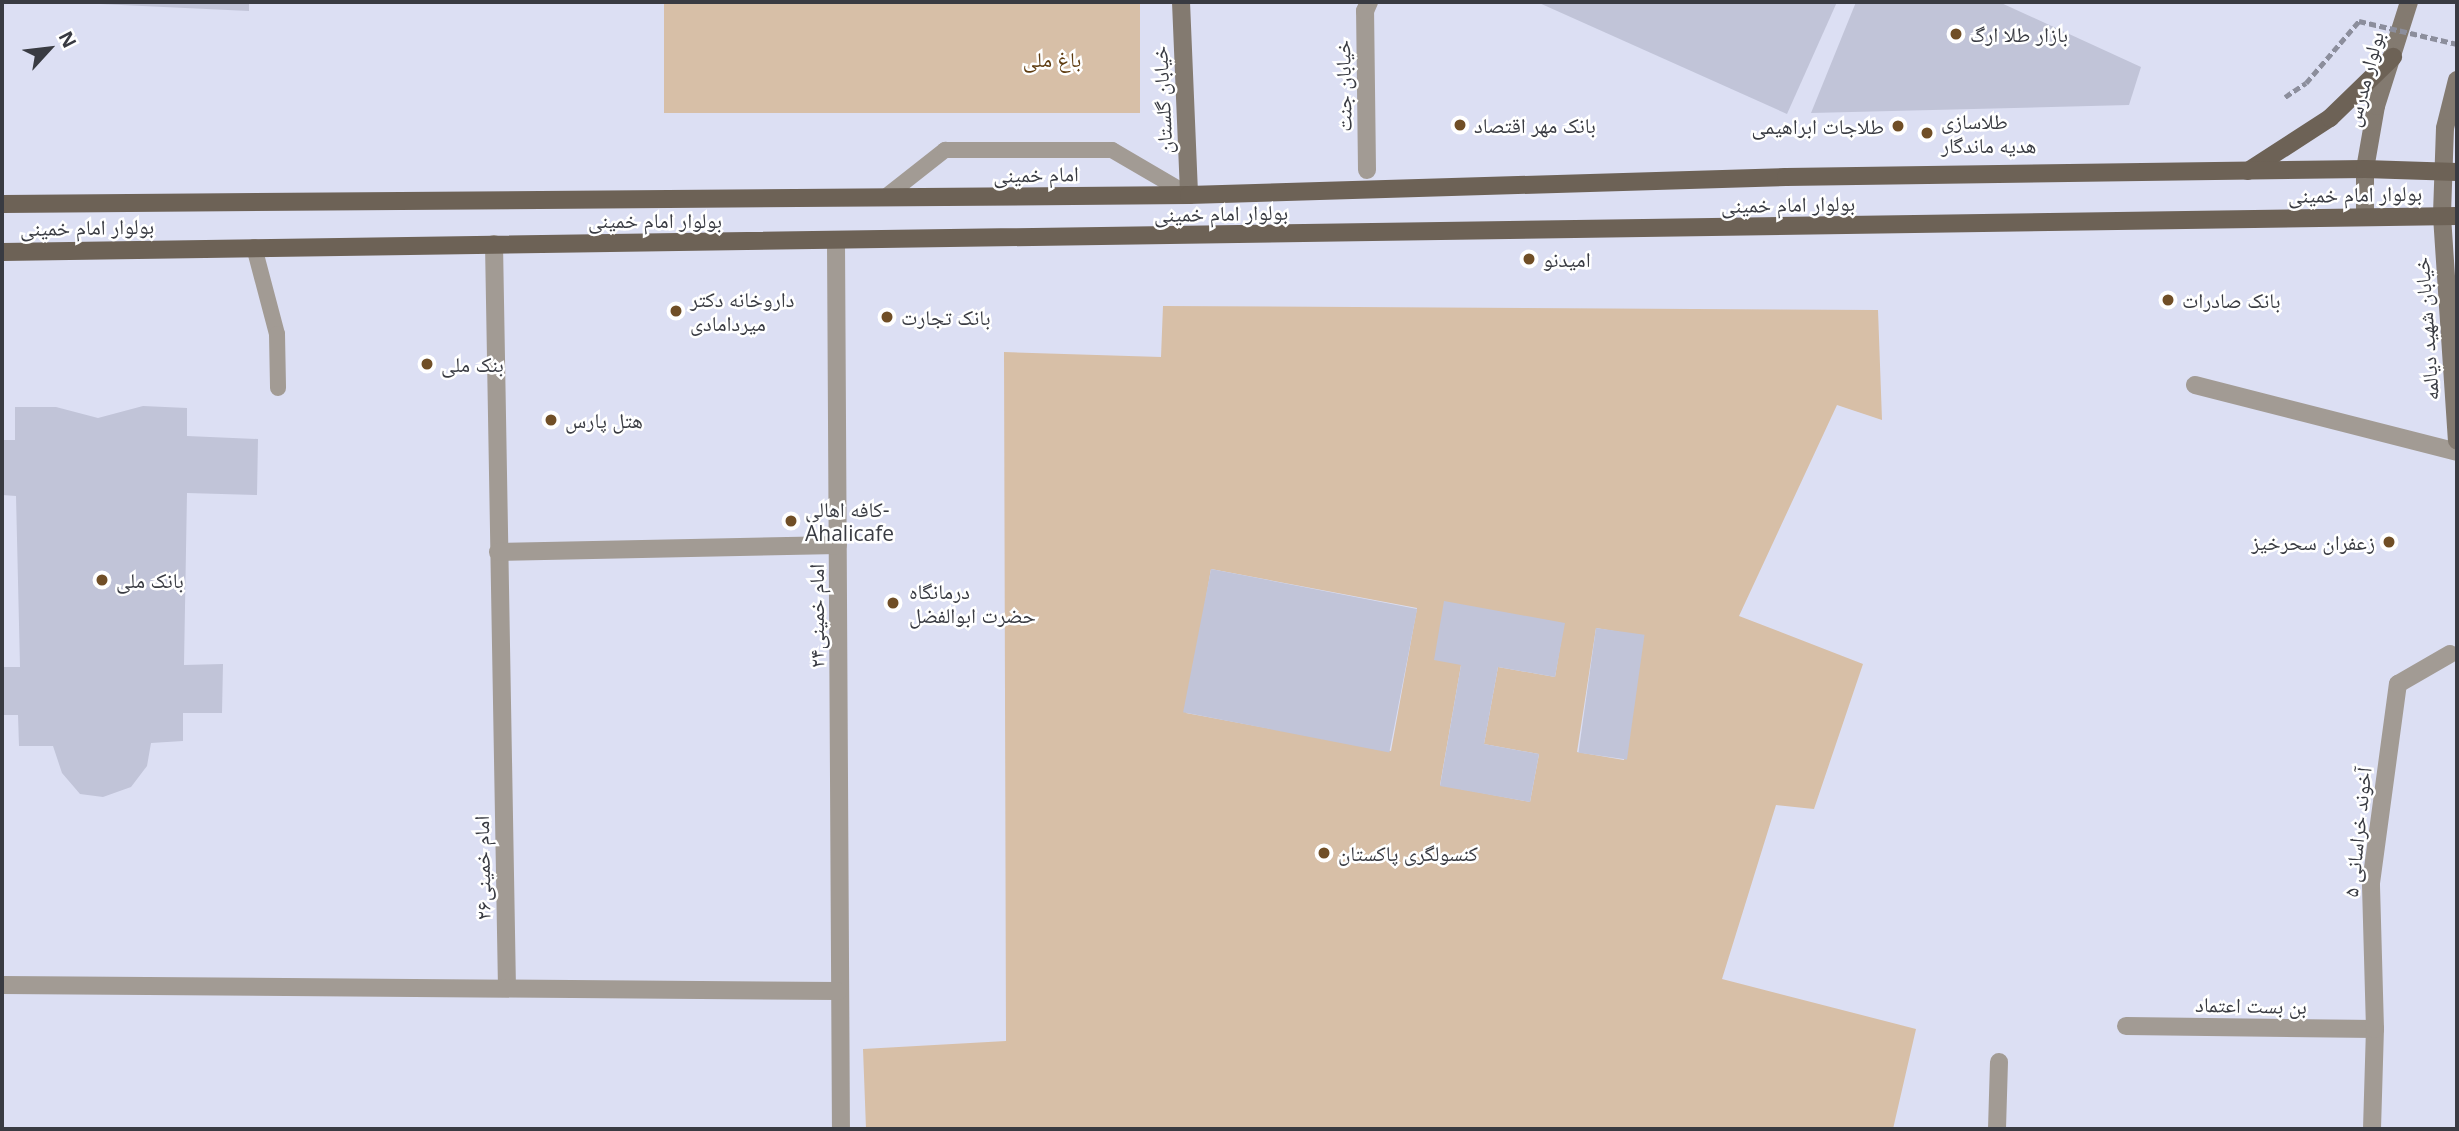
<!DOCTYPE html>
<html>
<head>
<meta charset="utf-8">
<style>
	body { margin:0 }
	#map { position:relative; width:2459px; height:1131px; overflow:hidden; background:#dcdff3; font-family:"Open Sans","Noto Naskh Arabic",sans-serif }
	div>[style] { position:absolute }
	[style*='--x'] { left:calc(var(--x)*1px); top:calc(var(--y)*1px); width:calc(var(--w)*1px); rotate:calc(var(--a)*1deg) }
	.green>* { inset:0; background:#d7bfa7; transform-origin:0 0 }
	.building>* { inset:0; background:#c1c4d8; transform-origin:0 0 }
	.path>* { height:4.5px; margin-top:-2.25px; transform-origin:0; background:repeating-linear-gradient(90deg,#8c8e9c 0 7px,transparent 0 10.5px) }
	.lane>* { height:16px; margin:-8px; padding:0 8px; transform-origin:8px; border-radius:8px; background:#a29b94 }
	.street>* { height:18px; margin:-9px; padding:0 9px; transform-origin:9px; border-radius:9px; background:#a29b94 }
	.secondary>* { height:18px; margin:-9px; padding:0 9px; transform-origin:9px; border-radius:9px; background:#837a70 }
	.primary>* { height:18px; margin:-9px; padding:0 9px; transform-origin:9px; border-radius:9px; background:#6d6256 }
	.path-bridge>* { height:4.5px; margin-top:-2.25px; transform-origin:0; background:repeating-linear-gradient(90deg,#8c8e9c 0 7px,transparent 0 10.5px) }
	.dots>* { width:19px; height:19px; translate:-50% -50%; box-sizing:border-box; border:4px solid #fff; border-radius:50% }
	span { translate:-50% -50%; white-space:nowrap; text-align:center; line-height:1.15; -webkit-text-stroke:5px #fff; paint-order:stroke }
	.poi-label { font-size:21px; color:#393b42 }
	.left { translate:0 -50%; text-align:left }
	.right { translate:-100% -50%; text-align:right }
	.park-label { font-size:21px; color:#5e3b0f }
	.street-label { font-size:21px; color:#393b42 }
	.frame { position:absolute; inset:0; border:4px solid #393b42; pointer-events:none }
	.north { position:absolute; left:14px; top:14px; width:70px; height:70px; -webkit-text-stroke:5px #fff; paint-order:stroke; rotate:63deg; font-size:19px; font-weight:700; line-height:28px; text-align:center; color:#393b42 }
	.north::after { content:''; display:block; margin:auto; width:24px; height:32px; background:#393b42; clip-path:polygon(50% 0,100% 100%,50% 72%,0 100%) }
</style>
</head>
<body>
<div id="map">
	<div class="green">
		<i style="left:664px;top:2px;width:476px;height:111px"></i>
		<i style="clip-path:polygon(evenodd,1163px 306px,1878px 310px,1882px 420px,1837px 405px,1739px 616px,1863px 664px,1814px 809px,1776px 805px,1722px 979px,1916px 1029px,1893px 1129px,866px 1129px,863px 1049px,1006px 1041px,1004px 352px,1161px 357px,1163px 306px,1211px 569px,1417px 608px,1391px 751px,1186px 713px,1211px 569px,1163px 306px,1564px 623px,1555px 677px,1498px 667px,1484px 744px,1539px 754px,1530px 802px,1440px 785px,1461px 665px,1564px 623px,1163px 306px,1596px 628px,1643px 636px,1624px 760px,1577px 752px,1596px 628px)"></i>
	</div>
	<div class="building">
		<i style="clip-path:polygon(100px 2px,249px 2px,249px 11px,100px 4px)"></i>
		<i style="clip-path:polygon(1537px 2px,1837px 2px,1787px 114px)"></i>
		<i style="clip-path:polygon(1856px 2px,1999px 2px,2141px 67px,2129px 105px,1811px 113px)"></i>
		<i style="clip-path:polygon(143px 406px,187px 408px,187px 436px,258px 439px,257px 495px,187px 493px,184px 665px,223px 664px,222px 713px,183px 713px,183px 741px,151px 743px,147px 766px,131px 787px,103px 797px,80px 794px,62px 773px,53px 746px,19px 746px,18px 715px,2px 715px,2px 667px,20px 667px,16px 496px,2px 495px,2px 440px,15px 440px,15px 407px,56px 407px,98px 418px)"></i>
		<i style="left:1211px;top:569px;width:210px;height:146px;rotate:11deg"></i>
		<i style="clip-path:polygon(1444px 601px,1565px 623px,1555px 677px,1498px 667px,1484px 744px,1539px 754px,1530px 802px,1440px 786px,1461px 665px,1434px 660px)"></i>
		<i style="left:1596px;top:628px;width:49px;height:126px;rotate:8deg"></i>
	</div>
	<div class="path">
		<i style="--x:2285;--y:97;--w:25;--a:-34"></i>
		<i style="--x:2306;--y:83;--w:82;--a:-49.5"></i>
	</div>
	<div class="lane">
		<i style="--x:884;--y:198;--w:78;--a:-38.2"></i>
		<i style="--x:945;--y:150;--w:167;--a:0"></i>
		<i style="--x:1112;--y:150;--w:89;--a:30.3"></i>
		<i style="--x:254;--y:247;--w:90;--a:75.2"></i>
		<i style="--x:277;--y:334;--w:54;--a:88.9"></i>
	</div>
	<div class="street">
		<i style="--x:1367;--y:170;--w:159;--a:-90.7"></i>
		<i style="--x:1365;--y:11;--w:10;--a:-66"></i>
		<i style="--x:836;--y:242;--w:887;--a:89.68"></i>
		<i style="--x:494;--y:244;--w:742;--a:89"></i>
		<i style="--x:2195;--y:385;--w:270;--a:14.3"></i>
		<i style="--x:498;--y:552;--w:340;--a:-1.2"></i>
		<i style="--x:2;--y:985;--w:836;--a:0.41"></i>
		<i style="--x:2126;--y:1026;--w:249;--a:0.7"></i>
		<i style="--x:1997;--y:1129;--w:67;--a:-88.3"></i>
		<i style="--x:2372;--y:1129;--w:100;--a:-88.3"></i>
		<i style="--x:2375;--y:1029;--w:146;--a:-91.6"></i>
		<i style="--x:2371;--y:883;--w:201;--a:-82.3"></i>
		<i style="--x:2398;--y:684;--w:60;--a:-30"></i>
	</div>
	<div class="secondary">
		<i style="--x:1181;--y:2;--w:193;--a:87.6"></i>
		<i style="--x:2457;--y:80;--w:49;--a:104"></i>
		<i style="--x:2445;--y:128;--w:88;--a:92"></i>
		<i style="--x:2442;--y:216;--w:225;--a:86.2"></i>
		<i style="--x:2365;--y:216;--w:47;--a:-90"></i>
		<i style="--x:2365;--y:169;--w:64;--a:-80.1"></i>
		<i style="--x:2376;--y:106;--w:109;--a:-72.4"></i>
	</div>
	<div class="primary">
		<i style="--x:2248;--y:171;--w:98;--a:-32.9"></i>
		<i style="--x:2330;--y:118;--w:88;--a:-44.1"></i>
		<i style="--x:2;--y:204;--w:1187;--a:-0.43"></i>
		<i style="--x:1189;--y:195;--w:597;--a:-1.73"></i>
		<i style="--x:1786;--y:177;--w:579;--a:-0.79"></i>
		<i style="--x:2365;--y:169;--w:92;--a:1.9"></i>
		<i style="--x:2;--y:252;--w:2455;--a:-0.84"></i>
	</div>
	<div class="path-bridge">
		<i style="--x:2359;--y:21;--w:101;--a:13.2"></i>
	</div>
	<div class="dots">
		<i style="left:1956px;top:34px;background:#704e26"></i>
		<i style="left:1460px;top:125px;background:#704e26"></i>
		<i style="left:1898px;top:126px;background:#704e26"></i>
		<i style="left:1927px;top:133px;background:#704e26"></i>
		<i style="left:1529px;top:259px;background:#704e26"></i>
		<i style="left:2168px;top:300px;background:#704e26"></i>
		<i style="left:676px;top:311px;background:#704e26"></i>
		<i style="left:887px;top:317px;background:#704e26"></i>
		<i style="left:427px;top:364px;background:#704e26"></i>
		<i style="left:551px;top:420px;background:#704e26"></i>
		<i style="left:791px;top:521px;background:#704e26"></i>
		<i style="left:2389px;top:542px;background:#704e26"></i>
		<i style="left:102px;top:580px;background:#704e26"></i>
		<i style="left:893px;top:603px;background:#704e26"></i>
		<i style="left:1324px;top:853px;background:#704e26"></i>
	</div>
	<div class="poi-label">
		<span class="left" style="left:1970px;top:34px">بازار طلا ارگ</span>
		<span class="left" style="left:1941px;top:133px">طلاسازی<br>هدیه ماندگار</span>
		<span class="left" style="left:1474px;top:125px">بانک مهر اقتصاد</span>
		<span class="right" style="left:1884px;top:126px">طلاجات ابراهیمی</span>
		<span class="left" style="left:1543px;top:259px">امیدنو</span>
		<span class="left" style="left:690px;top:311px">داروخانه دکتر<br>میردامادی</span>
		<span class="left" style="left:2182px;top:300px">بانک صادرات</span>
		<span class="left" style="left:901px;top:317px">بانک تجارت</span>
		<span class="left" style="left:441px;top:364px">بنک ملی</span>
		<span class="left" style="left:565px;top:420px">هتل پارس</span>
		<span class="left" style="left:805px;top:521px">کافه اهالی-<br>Ahalicafe</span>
		<span class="right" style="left:2375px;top:542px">زعفران سحرخیز</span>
		<span class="left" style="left:116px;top:580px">بانک ملی</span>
		<span class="left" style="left:909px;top:603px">درمانگاه<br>حضرت ابوالفضل</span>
		<span class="left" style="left:1338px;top:853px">کنسولگری پاکستان</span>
	</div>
	<div class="park-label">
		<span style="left:1052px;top:59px">باغ ملی</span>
	</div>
	<div class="street-label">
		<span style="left:2364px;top:79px;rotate:-75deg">بولوار مدرس</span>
		<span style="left:1343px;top:86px;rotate:-91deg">خیابان جنت</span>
		<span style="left:1162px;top:100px;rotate:-93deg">خیابان گلستان</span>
		<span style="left:1036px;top:174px;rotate:-1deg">امام خمینی</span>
		<span style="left:2355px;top:194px;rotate:-1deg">بولوار امام خمینی</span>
		<span style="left:1788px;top:204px;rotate:-1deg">بولوار امام خمینی</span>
		<span style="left:1221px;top:213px;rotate:-1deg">بولوار امام خمینی</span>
		<span style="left:655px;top:220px">بولوار امام خمینی</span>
		<span style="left:87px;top:227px;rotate:-1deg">بولوار امام خمینی</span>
		<span style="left:2426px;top:329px;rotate:-94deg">خیابان شهید دیالمه</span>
		<span style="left:816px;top:616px;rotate:-90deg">امام خمینی۲۴</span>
		<span style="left:2357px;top:832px;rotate:-84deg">آخوند خراسانی ۵</span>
		<span style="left:482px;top:868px;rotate:-91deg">امام خمینی۲۶</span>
		<span style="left:2251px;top:1005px;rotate:1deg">بن بست اعتماد</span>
	</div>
	<div class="frame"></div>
	<div class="north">N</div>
</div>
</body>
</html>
